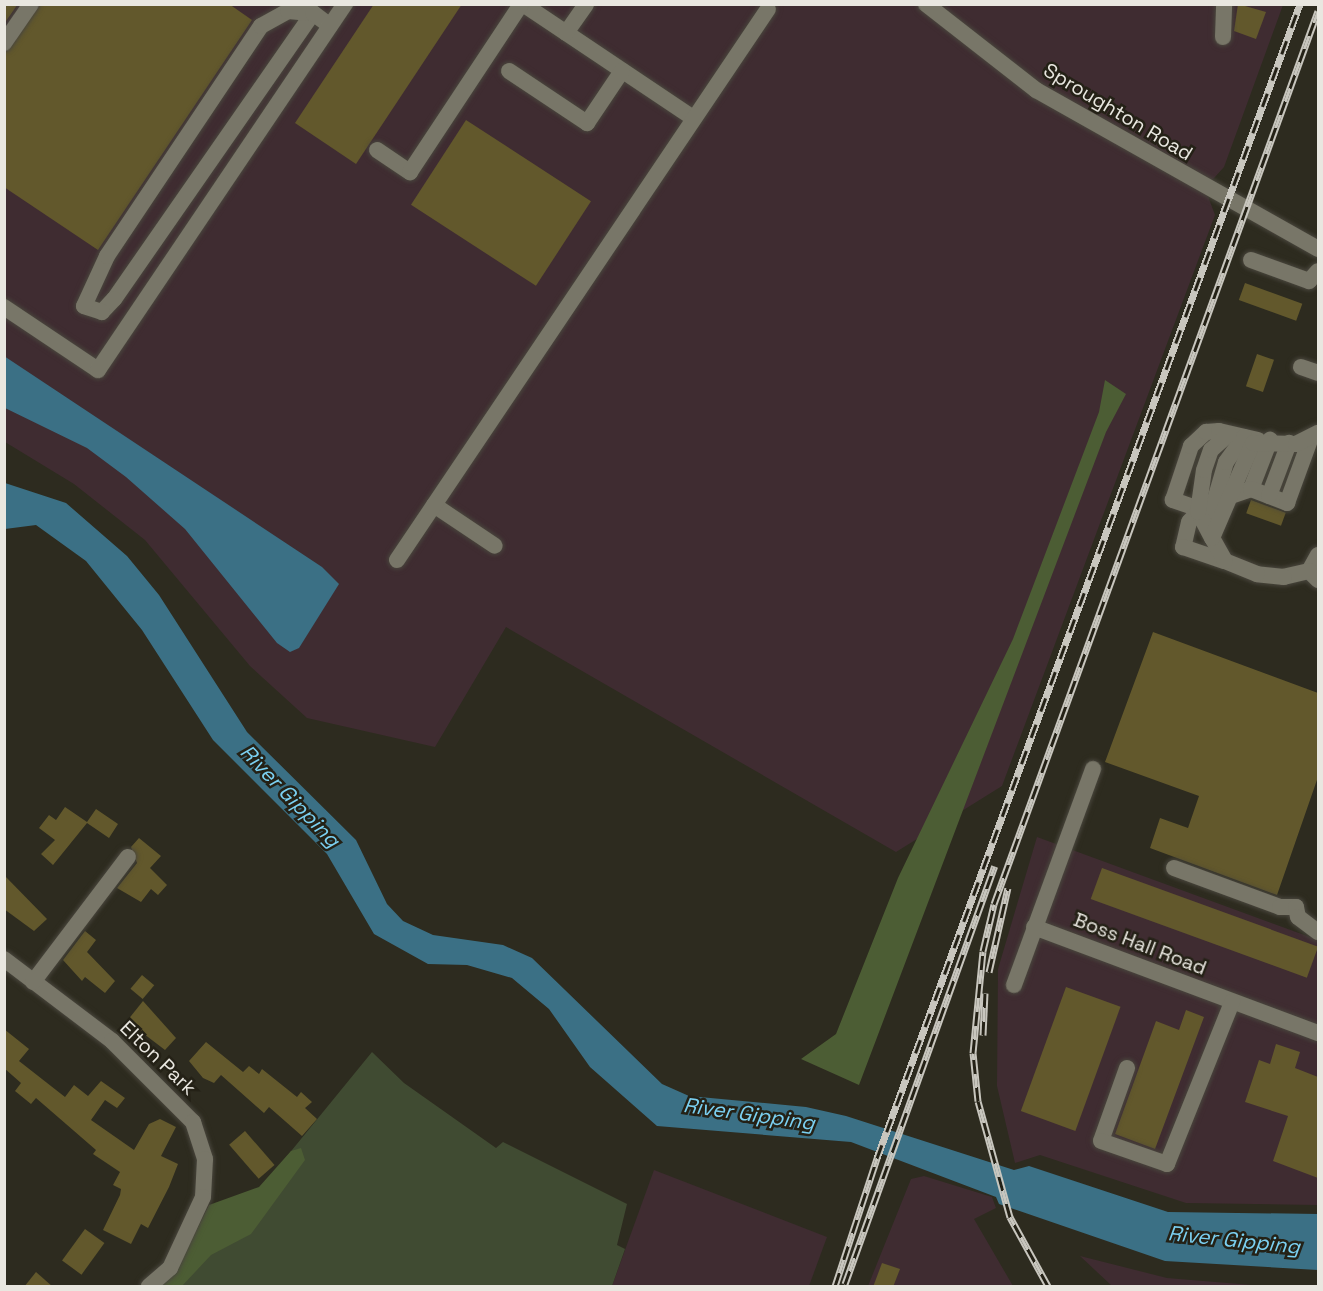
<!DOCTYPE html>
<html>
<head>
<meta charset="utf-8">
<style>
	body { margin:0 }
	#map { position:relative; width:1323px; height:1291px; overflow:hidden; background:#2d2b1f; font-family:"Space Grotesk",sans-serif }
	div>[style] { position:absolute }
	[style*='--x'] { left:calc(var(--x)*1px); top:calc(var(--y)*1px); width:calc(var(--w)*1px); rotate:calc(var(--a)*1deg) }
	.industrial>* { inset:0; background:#3f2c31 }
	.green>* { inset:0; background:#404b32 }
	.forest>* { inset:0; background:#4c5d34 }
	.water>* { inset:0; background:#3b7085 }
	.building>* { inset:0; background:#62582c; transform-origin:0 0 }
	.roads { filter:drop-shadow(0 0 2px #49463d) drop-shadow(0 0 2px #49463d) }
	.minor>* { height:16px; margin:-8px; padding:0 8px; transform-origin:8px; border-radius:8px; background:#787668 }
	.rail>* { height:7px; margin-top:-3.5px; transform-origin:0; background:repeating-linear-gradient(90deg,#242116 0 14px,#c8c6be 0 28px); box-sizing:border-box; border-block:2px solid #c8c6be }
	span { translate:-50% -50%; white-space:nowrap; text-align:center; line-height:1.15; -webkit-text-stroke:5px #242116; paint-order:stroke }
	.street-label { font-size:20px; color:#e9e7e0 }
	.water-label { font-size:21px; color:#7bd0f1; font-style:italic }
	.frame { position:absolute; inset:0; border:6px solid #e9e7e0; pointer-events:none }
</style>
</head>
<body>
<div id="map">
	<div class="industrial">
		<i style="clip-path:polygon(5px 5px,1283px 5px,1224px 167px,1205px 188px,1215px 215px,1002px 786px,896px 852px,506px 627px,435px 747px,307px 718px,250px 666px,145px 540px,74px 484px,5px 442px)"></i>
		<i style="clip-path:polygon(1037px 837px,1318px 940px,1318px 1205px,1186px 1203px,1040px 1155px,1015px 1163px,997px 1086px,998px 969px)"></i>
		<i style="clip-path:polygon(654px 1170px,827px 1237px,809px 1286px,612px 1286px)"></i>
		<i style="clip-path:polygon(924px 1176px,992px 1197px,996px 1208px,974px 1219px,1013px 1286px,868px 1286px,911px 1179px)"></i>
		<i style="clip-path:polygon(1080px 1256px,1167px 1278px,1264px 1286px,1112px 1286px)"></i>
	</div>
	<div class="green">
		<i style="clip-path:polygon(372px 1052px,404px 1083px,496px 1148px,503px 1142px,627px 1204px,617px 1245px,625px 1249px,612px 1286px,157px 1286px,261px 1188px)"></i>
	</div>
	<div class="forest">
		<i style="clip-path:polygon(1105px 380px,1126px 394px,1106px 432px,859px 1085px,801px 1059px,836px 1034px,898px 878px,1013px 639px,1099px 412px)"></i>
		<i style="clip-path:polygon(301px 1148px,305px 1160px,251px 1234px,211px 1255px,182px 1286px,146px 1286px,191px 1241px,209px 1205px,259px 1187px,291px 1151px)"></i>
	</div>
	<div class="water">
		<i style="clip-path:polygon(4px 356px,322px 567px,339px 584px,299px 648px,290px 652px,277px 643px,185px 529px,126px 477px,87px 448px,5px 408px)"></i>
		<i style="clip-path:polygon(5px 483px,66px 503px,127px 556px,159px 595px,247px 732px,356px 840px,387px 904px,403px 921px,433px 935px,503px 945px,532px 958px,662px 1084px,689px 1096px,806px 1107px,846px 1116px,1014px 1170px,1029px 1166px,1168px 1212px,1318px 1214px,1318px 1270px,1165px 1261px,999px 1204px,996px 1197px,851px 1142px,657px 1126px,590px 1067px,549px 1009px,512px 978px,467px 965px,428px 964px,374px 934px,327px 854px,213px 740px,142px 630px,86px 561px,36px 525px,5px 529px)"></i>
	</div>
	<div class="building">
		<i style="clip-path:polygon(4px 4px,18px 4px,4px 24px)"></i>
		<i style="clip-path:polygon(41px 4px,229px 4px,252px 20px,98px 250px,4px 187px,4px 53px)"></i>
		<i style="clip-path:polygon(374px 4px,462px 4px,356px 164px,295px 123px)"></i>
		<i style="clip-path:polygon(1238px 4px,1266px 12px,1256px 39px,1234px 31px)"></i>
		<i style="left:466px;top:120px;width:149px;height:101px;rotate:33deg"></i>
		<i style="left:1245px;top:283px;width:61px;height:18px;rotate:20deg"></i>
		<i style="left:1257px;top:354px;width:18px;height:34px;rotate:19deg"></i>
		<i style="left:1251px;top:500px;width:37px;height:14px;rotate:20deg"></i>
		<i style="clip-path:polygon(1153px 632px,1318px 693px,1318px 777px,1277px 895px,1150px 848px,1160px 818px,1188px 828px,1199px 796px,1105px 762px)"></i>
		<i style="clip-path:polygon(65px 807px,87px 822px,96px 809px,118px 824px,109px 838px,87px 823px,53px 865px,41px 854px,55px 840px,39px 828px,49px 815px,56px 820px)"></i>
		<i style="clip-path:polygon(139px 838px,161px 856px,150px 868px,167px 885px,158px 895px,151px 889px,141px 902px,117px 888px,137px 863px,131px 847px)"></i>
		<i style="left:1102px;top:868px;width:230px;height:33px;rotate:20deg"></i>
		<i style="clip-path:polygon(4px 875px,47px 919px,34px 931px,4px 909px)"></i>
		<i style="clip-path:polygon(85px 931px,96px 940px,87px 952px,115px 981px,105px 993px,85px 977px,82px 981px,63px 960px)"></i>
		<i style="left:142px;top:975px;width:16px;height:18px;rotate:40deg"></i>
		<i style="left:1066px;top:987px;width:58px;height:132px;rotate:20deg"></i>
		<i style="clip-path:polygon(143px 1001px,176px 1038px,165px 1050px,127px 1021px)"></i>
		<i style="clip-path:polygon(1186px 1010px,1204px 1017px,1155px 1149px,1115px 1134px,1156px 1021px,1179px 1030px)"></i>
		<i style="clip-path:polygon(4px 1029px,29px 1049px,19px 1061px,65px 1097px,74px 1085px,88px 1096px,101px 1081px,125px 1098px,117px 1108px,105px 1100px,91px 1120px,134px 1150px,149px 1124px,160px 1119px,176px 1127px,161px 1156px,178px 1164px,169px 1187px,148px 1228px,141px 1224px,131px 1244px,103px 1230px,120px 1195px,121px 1189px,113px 1185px,120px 1172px,93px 1154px,96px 1150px,36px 1098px,31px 1104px,15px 1091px,21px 1083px,4px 1068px)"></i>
		<i style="clip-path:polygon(206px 1042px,243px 1072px,249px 1066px,259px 1074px,262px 1069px,297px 1097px,301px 1092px,312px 1102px,305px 1108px,317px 1119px,302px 1136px,269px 1107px,264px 1113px,221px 1075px,214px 1083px,203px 1078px,189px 1061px)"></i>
		<i style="clip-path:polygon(1276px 1044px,1300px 1052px,1295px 1068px,1318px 1077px,1318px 1178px,1273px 1161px,1288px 1116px,1245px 1102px,1259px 1060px,1270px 1064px)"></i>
		<i style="left:245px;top:1131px;width:45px;height:21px;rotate:49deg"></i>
		<i style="left:85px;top:1229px;width:24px;height:39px;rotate:36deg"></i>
		<i style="clip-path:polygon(882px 1263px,900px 1269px,893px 1287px,873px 1287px)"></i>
		<i style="clip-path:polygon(36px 1272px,53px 1287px,24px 1287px)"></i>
	</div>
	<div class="roads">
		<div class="minor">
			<i style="--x:523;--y:4;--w:205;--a:33.8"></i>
			<i style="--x:926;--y:4;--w:140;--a:38"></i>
			<i style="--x:1036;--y:90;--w:324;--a:29.4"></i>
			<i style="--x:313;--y:13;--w:348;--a:124.8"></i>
			<i style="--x:114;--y:299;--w:18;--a:133"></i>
			<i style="--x:102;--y:312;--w:19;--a:-162"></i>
			<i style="--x:84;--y:306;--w:55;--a:-65.3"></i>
			<i style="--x:107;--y:256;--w:277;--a:-56.2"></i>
			<i style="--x:261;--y:26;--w:31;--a:-29"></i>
			<i style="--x:288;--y:11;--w:25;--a:5"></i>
			<i style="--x:313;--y:13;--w:21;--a:37"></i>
			<i style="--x:566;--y:33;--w:35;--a:-55"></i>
			<i style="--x:1223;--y:37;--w:33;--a:-88"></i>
			<i style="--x:4;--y:43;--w:47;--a:-55.3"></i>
			<i style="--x:509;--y:71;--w:94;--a:33.7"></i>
			<i style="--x:587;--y:123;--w:63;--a:-56.1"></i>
			<i style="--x:377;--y:150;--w:40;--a:34"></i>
			<i style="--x:410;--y:172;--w:201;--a:-56.5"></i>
			<i style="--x:1251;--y:260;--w:62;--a:19.9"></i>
			<i style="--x:1309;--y:281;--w:13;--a:-48"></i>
			<i style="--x:4;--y:307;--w:113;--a:33.8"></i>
			<i style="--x:98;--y:370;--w:442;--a:-56"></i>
			<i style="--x:1301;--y:367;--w:18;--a:19"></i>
			<i style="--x:1251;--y:489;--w:53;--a:-68.8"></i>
			<i style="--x:1231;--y:496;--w:21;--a:-19"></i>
			<i style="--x:1251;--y:489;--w:39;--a:21"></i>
			<i style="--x:1287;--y:503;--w:67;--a:-69.9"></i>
			<i style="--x:1269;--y:496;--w:57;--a:-69.3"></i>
			<i style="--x:434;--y:505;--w:73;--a:33.9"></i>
			<i style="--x:1199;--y:509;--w:28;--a:-161"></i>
			<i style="--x:1173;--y:500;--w:57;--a:-71.6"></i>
			<i style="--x:1191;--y:446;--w:21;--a:-43"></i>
			<i style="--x:1206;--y:432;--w:13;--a:-4"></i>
			<i style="--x:1219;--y:431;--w:40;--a:13"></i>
			<i style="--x:1198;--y:512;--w:13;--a:132"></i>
			<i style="--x:1189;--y:522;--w:26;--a:103"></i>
			<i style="--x:1183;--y:547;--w:43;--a:18.9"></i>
			<i style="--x:1209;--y:520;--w:60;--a:-73.7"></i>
			<i style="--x:1226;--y:462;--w:31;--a:-54"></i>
			<i style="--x:1212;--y:538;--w:30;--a:-118"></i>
			<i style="--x:1198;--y:512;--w:42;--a:-81.9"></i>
			<i style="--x:1204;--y:470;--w:21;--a:-71"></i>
			<i style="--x:1211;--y:450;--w:24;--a:-42"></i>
			<i style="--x:1318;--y:555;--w:18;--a:119"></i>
			<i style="--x:1309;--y:571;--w:13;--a:45"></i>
			<i style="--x:397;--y:560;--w:664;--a:-56.05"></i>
			<i style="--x:1309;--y:571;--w:26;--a:167"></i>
			<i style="--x:1284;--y:577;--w:27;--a:-174"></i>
			<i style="--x:1257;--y:574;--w:35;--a:-158"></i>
			<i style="--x:1225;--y:561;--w:26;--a:-119"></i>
			<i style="--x:1212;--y:538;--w:103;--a:-66.7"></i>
			<i style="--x:1253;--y:443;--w:43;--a:1.3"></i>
			<i style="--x:1296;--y:444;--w:25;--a:-27"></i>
			<i style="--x:1174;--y:868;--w:113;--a:20.2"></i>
			<i style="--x:1280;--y:907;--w:16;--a:0"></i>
			<i style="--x:1296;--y:907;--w:10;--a:79"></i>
			<i style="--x:1298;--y:917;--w:25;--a:37"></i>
			<i style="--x:1034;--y:927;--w:303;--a:20.5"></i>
			<i style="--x:4;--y:959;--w:136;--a:37.2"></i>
			<i style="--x:112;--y:1041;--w:115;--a:45"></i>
			<i style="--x:193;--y:1122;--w:39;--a:72"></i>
			<i style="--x:205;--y:1159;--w:38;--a:93"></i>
			<i style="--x:203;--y:1197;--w:78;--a:114.9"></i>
			<i style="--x:170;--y:1268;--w:28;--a:139"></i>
			<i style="--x:33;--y:982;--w:157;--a:-52.8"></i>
			<i style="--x:1014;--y:985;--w:230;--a:-69.9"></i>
			<i style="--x:1127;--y:1068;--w:77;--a:109.6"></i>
			<i style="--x:1101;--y:1141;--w:70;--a:19.2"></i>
			<i style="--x:1167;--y:1164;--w:175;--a:-68.1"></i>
		</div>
	</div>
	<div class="rail">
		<i style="--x:989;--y:972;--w:86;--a:-77.3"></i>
		<i style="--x:983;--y:1035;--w:42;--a:-87.3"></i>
		<i style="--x:845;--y:1284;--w:444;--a:-70.3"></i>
		<i style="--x:835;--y:1286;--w:135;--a:-71.8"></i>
		<i style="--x:877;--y:1158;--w:1229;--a:-69.87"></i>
		<i style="--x:1048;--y:1286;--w:79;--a:-118.8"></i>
		<i style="--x:1010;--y:1217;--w:120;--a:-105.4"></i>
		<i style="--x:978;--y:1101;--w:48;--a:-95.9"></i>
		<i style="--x:973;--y:1053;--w:102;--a:-84.4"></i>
		<i style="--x:983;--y:951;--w:48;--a:-76.8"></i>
		<i style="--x:994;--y:904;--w:950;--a:-70.06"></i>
	</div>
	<div class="street-label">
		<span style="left:1118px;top:112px;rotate:31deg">Sproughton Road</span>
		<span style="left:1140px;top:944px;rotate:21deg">Boss Hall Road</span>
		<span style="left:158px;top:1058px;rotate:44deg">Elton Park</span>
	</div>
	<div class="water-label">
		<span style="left:290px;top:796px;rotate:46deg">River Gipping</span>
		<span style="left:749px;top:1114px;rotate:8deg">River Gipping</span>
		<span style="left:1234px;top:1240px;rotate:6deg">River Gipping</span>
	</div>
	<div class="frame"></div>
</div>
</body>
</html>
